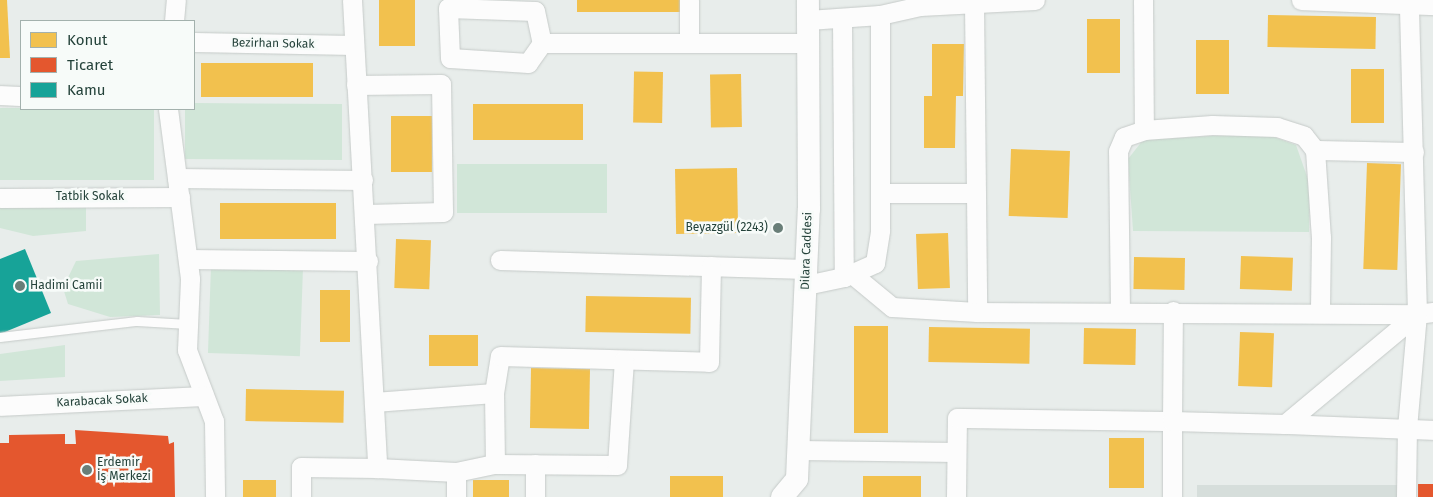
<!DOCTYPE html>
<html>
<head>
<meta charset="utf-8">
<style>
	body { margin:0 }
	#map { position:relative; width:1433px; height:497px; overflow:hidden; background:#e8edeb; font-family:"Fira Sans",sans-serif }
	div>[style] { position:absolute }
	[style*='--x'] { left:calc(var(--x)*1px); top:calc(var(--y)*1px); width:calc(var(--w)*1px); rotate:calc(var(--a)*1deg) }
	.built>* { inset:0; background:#d6dedb; transform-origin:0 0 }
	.green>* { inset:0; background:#d1e6d8; transform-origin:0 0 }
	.homes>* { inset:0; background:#f2c14e; transform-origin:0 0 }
	.shops>* { inset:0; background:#e4572e; transform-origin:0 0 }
	.public>* { inset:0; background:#17a398 }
	.roads { filter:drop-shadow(0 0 1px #c5cac8) drop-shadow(0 0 1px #c5cac8) }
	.service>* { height:9px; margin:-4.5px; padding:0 4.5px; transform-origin:4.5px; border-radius:4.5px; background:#fcfcfc }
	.minor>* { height:19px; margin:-9.5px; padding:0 9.5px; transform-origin:9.5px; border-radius:9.5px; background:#fcfcfc }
	.tertiary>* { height:22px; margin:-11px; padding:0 11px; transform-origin:11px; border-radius:11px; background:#fcfcfc }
	.dots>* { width:14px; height:14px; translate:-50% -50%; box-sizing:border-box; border:2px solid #f7fbf9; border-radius:50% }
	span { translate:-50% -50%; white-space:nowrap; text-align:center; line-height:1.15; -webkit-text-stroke:5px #f7fbf9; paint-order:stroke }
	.street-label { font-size:12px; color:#24423a }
	.poi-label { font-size:12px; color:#24423a }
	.right { translate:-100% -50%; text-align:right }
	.left { translate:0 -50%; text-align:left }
	.legend { position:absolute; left:20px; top:20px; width:175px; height:90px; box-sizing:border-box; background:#f7fbf9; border:1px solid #a3b1ad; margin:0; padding:6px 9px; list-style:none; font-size:15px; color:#24423a }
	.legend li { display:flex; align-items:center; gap:10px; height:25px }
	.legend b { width:25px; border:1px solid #a3b1ad }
</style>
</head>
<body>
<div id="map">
	<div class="built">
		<i style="left:1197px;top:485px;width:201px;height:12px"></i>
	</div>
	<div class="green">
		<i style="clip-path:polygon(194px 103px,342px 104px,342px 160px,185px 159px,185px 109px,194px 109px)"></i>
		<i style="left:0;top:108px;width:154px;height:72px"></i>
		<i style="clip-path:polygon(1262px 133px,1296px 145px,1310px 185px,1309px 232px,1133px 231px,1128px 159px,1143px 140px)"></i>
		<i style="left:607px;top:164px;width:49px;height:150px;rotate:90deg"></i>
		<i style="clip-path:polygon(86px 204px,86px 231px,33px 236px,0 228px,0 205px)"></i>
		<i style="clip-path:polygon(159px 254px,160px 315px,110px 317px,68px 304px,63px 288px,76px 261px)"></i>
		<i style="left:211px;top:266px;width:92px;height:87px;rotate:2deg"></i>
		<i style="clip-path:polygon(65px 345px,65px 377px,0 381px,0 354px)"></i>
	</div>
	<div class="homes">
		<i style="clip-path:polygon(0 0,7px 0,10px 58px,0 58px)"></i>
		<i style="left:379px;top:0;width:36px;height:46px"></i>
		<i style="left:577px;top:0;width:106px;height:12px"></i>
		<i style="left:1268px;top:15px;width:108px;height:32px;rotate:1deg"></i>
		<i style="left:1087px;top:19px;width:33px;height:54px"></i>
		<i style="left:1196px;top:40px;width:33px;height:54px"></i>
		<i style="clip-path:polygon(932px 44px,964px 44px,963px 96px,956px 96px,955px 148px,924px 148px,924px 96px,932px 96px)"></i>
		<i style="left:201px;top:63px;width:112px;height:34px"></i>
		<i style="left:1351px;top:69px;width:33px;height:54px"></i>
		<i style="left:663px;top:72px;width:51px;height:29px;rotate:91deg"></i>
		<i style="left:741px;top:74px;width:53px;height:31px;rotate:89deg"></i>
		<i style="left:473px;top:104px;width:110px;height:36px"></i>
		<i style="left:432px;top:116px;width:56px;height:41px;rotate:90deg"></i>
		<i style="left:1011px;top:149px;width:59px;height:67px;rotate:2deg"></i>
		<i style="left:1367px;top:163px;width:34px;height:106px;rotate:2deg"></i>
		<i style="left:737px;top:168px;width:65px;height:62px;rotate:89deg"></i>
		<i style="left:220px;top:203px;width:116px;height:36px"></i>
		<i style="left:948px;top:233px;width:55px;height:32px;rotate:88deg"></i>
		<i style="left:396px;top:239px;width:35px;height:49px;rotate:2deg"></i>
		<i style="left:1241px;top:256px;width:52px;height:33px;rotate:2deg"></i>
		<i style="left:1134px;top:257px;width:51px;height:32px;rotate:1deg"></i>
		<i style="left:320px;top:290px;width:30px;height:52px"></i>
		<i style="left:586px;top:296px;width:105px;height:36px;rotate:1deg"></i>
		<i style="left:854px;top:326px;width:34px;height:107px"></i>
		<i style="left:929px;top:327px;width:101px;height:35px;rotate:1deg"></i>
		<i style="left:1084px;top:328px;width:52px;height:36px;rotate:1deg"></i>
		<i style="left:1240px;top:332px;width:34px;height:54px;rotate:2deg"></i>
		<i style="left:429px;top:335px;width:49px;height:31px"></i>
		<i style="left:590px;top:369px;width:60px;height:59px;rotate:91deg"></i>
		<i style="left:246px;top:389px;width:98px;height:32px;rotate:1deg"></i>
		<i style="left:1109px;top:438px;width:35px;height:50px"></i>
		<i style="left:670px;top:476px;width:53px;height:21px"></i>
		<i style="left:863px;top:476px;width:58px;height:21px"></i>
		<i style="left:243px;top:480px;width:33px;height:17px"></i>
		<i style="left:509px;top:480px;width:17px;height:36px;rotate:90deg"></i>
	</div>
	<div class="shops">
		<i style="clip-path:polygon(75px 430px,168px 436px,169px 444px,174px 442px,175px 497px,0 497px,0 443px,9px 443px,9px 435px,65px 434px,65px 444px,76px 444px)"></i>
		<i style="left:1418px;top:484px;width:15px;height:13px"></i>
	</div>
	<div class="public">
		<i style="clip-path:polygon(25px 249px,51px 313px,0 334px,0 259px)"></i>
	</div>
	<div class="roads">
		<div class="service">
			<i style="--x:0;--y:337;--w:138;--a:-6.7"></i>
			<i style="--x:137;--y:321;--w:51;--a:3.4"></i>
		</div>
		<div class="minor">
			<i style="--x:352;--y:0;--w:469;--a:86.9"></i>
			<i style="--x:377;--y:468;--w:79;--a:2.9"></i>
			<i style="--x:456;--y:472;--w:25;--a:90"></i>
			<i style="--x:1143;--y:0;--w:130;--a:89.6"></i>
			<i style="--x:1301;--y:0;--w:132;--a:2.2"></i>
			<i style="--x:974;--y:3;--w:309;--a:89.4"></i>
			<i style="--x:448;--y:8;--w:87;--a:2"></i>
			<i style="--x:535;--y:11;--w:33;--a:78"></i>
			<i style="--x:542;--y:43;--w:24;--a:125"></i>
			<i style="--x:528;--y:63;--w:78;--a:-176.3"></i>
			<i style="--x:450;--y:58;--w:50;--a:-92.3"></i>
			<i style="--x:842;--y:18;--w:259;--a:89.6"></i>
			<i style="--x:808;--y:20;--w:72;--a:-4"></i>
			<i style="--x:880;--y:15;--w:41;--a:-12.7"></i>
			<i style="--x:920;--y:6;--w:115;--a:-3"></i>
			<i style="--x:174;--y:21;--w:21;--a:-85"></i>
			<i style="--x:194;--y:42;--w:159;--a:1.1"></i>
			<i style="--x:542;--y:43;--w:266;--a:0"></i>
			<i style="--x:689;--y:43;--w:43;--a:-90"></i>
			<i style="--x:356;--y:85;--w:85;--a:-0.7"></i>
			<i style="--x:441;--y:84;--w:128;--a:89.1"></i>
			<i style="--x:443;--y:212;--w:77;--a:178.5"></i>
			<i style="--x:0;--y:95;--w:21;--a:3"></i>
			<i style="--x:168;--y:109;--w:171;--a:82.6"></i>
			<i style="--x:190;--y:279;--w:71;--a:92.4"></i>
			<i style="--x:187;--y:350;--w:76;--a:69.2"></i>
			<i style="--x:214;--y:421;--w:76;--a:89.2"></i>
			<i style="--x:1315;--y:150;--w:99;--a:1.2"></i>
			<i style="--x:177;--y:178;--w:186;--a:0.6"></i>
			<i style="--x:880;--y:193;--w:96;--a:0"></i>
			<i style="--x:0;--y:198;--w:180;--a:-0.3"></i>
			<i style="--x:188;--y:259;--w:180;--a:0.6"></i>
			<i style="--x:500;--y:260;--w:306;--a:1.7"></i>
			<i style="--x:852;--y:274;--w:52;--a:39.5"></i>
			<i style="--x:892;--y:307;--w:85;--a:3.4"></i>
			<i style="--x:977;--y:312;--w:440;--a:0.3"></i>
			<i style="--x:806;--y:285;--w:39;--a:-12"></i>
			<i style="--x:844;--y:277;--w:34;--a:-24"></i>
			<i style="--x:875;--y:263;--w:33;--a:-81"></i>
			<i style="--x:880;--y:230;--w:215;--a:-90"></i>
			<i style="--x:1120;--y:311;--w:160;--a:-90.7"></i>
			<i style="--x:1118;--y:151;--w:15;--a:-67"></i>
			<i style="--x:1124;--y:137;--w:21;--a:-19"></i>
			<i style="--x:1144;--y:130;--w:68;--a:-4.2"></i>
			<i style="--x:1212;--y:125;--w:65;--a:1.8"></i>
			<i style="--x:1277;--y:127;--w:28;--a:18"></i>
			<i style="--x:1304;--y:136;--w:18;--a:52"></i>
			<i style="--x:1315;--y:150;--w:87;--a:86.1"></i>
			<i style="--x:1321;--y:237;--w:76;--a:90.8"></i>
			<i style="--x:374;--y:402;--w:120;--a:-4.3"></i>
			<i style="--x:0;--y:406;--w:204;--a:-2.8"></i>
			<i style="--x:1285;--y:424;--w:148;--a:2.3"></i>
			<i style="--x:799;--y:450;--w:157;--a:0.7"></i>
			<i style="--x:495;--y:464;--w:71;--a:-90.8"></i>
			<i style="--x:494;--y:393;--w:37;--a:-81"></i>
			<i style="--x:500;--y:356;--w:209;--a:1.6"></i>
			<i style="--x:709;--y:362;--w:96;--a:-88.8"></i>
			<i style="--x:535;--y:464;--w:33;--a:90"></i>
			<i style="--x:456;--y:472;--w:40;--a:-12"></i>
			<i style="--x:495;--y:464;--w:122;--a:0.5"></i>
			<i style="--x:617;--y:465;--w:105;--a:-86.2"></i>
			<i style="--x:301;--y:497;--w:30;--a:-90"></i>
			<i style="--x:301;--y:467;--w:76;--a:0.8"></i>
			<i style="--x:956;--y:497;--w:79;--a:-89.3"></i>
			<i style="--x:957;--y:418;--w:215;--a:0.8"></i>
			<i style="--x:1172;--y:421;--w:110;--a:-89.5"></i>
			<i style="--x:1172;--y:497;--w:76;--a:-90"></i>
			<i style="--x:1172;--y:421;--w:113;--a:1.5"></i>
			<i style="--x:1285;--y:424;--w:172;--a:-39.8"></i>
			<i style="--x:1417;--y:314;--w:16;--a:-7"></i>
			<i style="--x:1406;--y:497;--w:69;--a:-89.2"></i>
			<i style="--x:1407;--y:428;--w:114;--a:-85"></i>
			<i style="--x:1417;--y:314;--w:310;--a:-91.5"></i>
		</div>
		<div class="tertiary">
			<i style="--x:782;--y:497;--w:23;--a:-50"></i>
			<i style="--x:797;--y:479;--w:270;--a:-87.5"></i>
			<i style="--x:809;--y:209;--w:209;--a:-90.3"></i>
		</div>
	</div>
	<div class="dots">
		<i style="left:778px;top:228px;background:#697e78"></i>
		<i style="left:20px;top:286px;background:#697e78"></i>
		<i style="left:87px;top:470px;background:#697e78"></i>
	</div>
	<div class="street-label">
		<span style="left:273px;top:44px;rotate:1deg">Bezirhan Sokak</span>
		<span style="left:90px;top:197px">Tatbik Sokak</span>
		<span style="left:807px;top:251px;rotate:-88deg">Dilara Caddesi</span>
		<span style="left:102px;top:401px;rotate:-3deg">Karabacak Sokak</span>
	</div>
	<div class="poi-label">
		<span class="right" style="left:768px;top:228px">Beyazgül (2243)</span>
		<span class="left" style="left:30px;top:286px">Hadimi Camii</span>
		<span class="left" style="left:97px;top:470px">Erdemir<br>İş Merkezi</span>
	</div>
	<ul class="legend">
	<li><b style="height:14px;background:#f2c14e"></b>Konut</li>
	<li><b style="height:14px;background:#e4572e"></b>Ticaret</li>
	<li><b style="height:14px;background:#17a398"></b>Kamu</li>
	</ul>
</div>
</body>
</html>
